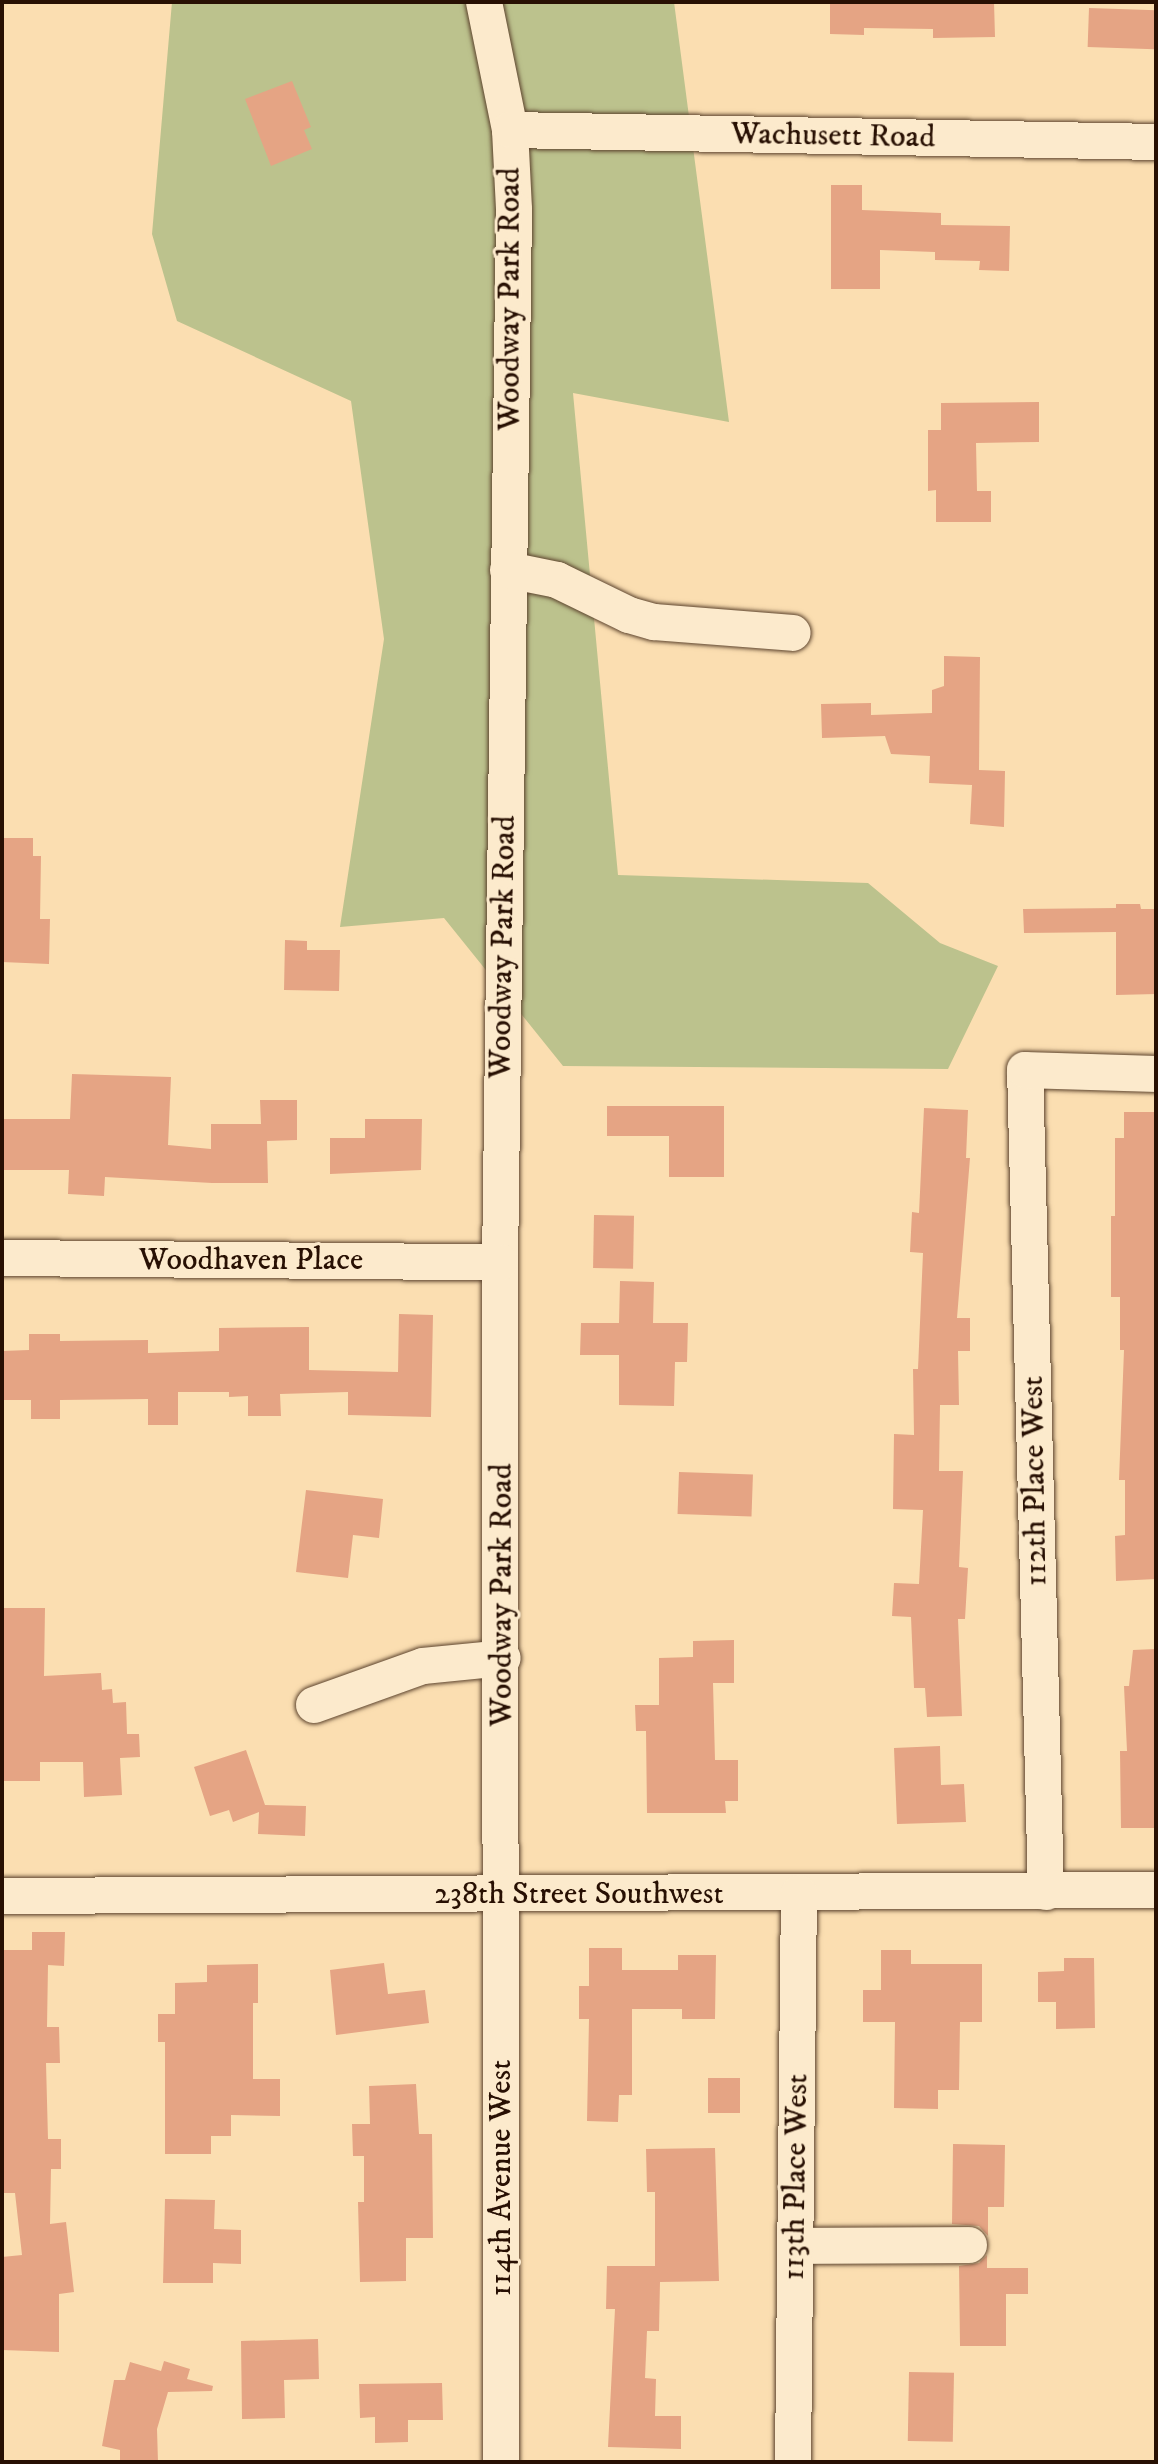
<!DOCTYPE html>
<html>
<head>
<meta charset="utf-8">
<style>
	body { margin:0 }
	#map { position:relative; width:1158px; height:2464px; overflow:hidden; background:#fbdeb1; font-family:"IM FELL DW Pica",serif }
	div>[style] { position:absolute }
	[style*='--x'] { left:calc(var(--x)*1px); top:calc(var(--y)*1px); width:calc(var(--w)*1px); rotate:calc(var(--a)*1deg) }
	.green>* { inset:0; background:#bcc28d }
	.building>* { inset:0; background:#e5a484; transform-origin:0 0 }
	.roads { filter:drop-shadow(0 0 2px #5d442e) drop-shadow(0 0 2px #5d442e) }
	.minor>* { height:36px; margin:-18px; padding:0 18px; transform-origin:18px; border-radius:18px; background:#fceacc }
	span { translate:-50% -50%; white-space:nowrap; text-align:center; line-height:1.15; -webkit-text-stroke:6px #fceacc; paint-order:stroke }
	.street-label { font-size:32px; color:#281003 }
	.frame { position:absolute; inset:0; border:4px solid #281003; pointer-events:none }
</style>
</head>
<body>
<div id="map">
	<div class="green">
		<i style="clip-path:polygon(172px 2px,674px 2px,729px 422px,573px 393px,618px 875px,868px 883px,940px 943px,998px 966px,948px 1069px,563px 1066px,444px 918px,340px 927px,384px 639px,351px 401px,177px 321px,152px 234px)"></i>
	</div>
	<div class="building">
		<i style="clip-path:polygon(830px 2px,994px 2px,995px 37px,933px 38px,933px 29px,864px 28px,864px 35px,830px 34px)"></i>
		<i style="left:1089px;top:8px;width:67px;height:39px;rotate:2deg"></i>
		<i style="clip-path:polygon(292px 81px,311px 127px,304px 130px,312px 149px,271px 166px,245px 99px)"></i>
		<i style="clip-path:polygon(831px 185px,862px 185px,862px 210px,941px 213px,941px 225px,1010px 226px,1009px 271px,979px 270px,980px 261px,935px 260px,935px 252px,880px 250px,880px 289px,831px 289px)"></i>
		<i style="clip-path:polygon(1039px 402px,1039px 442px,976px 443px,977px 491px,991px 491px,991px 522px,936px 522px,936px 490px,928px 491px,928px 430px,941px 430px,941px 403px)"></i>
		<i style="clip-path:polygon(944px 656px,980px 657px,979px 770px,1005px 771px,1004px 827px,970px 824px,972px 785px,929px 783px,930px 756px,891px 754px,885px 736px,822px 738px,821px 704px,871px 703px,871px 715px,932px 713px,932px 690px,944px 686px)"></i>
		<i style="clip-path:polygon(2px 838px,33px 838px,33px 856px,41px 856px,40px 919px,50px 919px,49px 964px,2px 962px)"></i>
		<i style="clip-path:polygon(1116px 904px,1140px 904px,1141px 909px,1156px 909px,1156px 994px,1116px 995px,1116px 932px,1024px 933px,1023px 909px,1116px 908px)"></i>
		<i style="clip-path:polygon(285px 940px,307px 941px,307px 950px,340px 950px,339px 991px,284px 990px)"></i>
		<i style="clip-path:polygon(72px 1074px,171px 1077px,168px 1145px,211px 1149px,211px 1124px,261px 1124px,260px 1100px,297px 1100px,297px 1140px,267px 1141px,268px 1183px,212px 1183px,105px 1177px,104px 1196px,68px 1194px,69px 1170px,2px 1170px,2px 1119px,70px 1119px)"></i>
		<i style="clip-path:polygon(607px 1106px,724px 1106px,724px 1177px,669px 1177px,669px 1136px,607px 1136px)"></i>
		<i style="clip-path:polygon(924px 1108px,968px 1110px,966px 1158px,970px 1158px,957px 1318px,970px 1318px,970px 1351px,958px 1351px,959px 1405px,940px 1405px,939px 1471px,963px 1471px,959px 1567px,968px 1568px,965px 1619px,958px 1619px,962px 1716px,927px 1717px,925px 1688px,914px 1688px,911px 1617px,892px 1616px,894px 1583px,919px 1584px,923px 1510px,893px 1509px,894px 1434px,914px 1435px,913px 1369px,918px 1369px,923px 1253px,910px 1252px,912px 1212px,919px 1213px)"></i>
		<i style="clip-path:polygon(1124px 1112px,1156px 1112px,1156px 1579px,1116px 1581px,1115px 1536px,1125px 1535px,1125px 1480px,1119px 1480px,1124px 1350px,1120px 1350px,1120px 1297px,1111px 1297px,1111px 1216px,1115px 1216px,1115px 1138px,1124px 1138px)"></i>
		<i style="clip-path:polygon(365px 1119px,422px 1119px,421px 1170px,330px 1174px,330px 1138px,365px 1138px)"></i>
		<i style="left:594px;top:1215px;width:40px;height:53px;rotate:1deg"></i>
		<i style="clip-path:polygon(620px 1281px,654px 1282px,653px 1323px,688px 1323px,687px 1362px,675px 1362px,674px 1406px,619px 1405px,619px 1355px,580px 1355px,581px 1323px,619px 1323px)"></i>
		<i style="clip-path:polygon(399px 1314px,433px 1315px,431px 1417px,348px 1415px,348px 1392px,280px 1394px,281px 1416px,248px 1416px,248px 1396px,229px 1397px,229px 1392px,178px 1392px,178px 1425px,148px 1425px,148px 1399px,60px 1400px,60px 1419px,31px 1419px,31px 1400px,2px 1400px,2px 1351px,29px 1350px,29px 1334px,60px 1334px,60px 1341px,148px 1340px,148px 1353px,219px 1351px,219px 1328px,309px 1327px,309px 1370px,398px 1372px)"></i>
		<i style="left:679px;top:1472px;width:74px;height:42px;rotate:2deg"></i>
		<i style="clip-path:polygon(306px 1490px,383px 1499px,379px 1538px,353px 1535px,348px 1578px,296px 1572px)"></i>
		<i style="clip-path:polygon(2px 1608px,45px 1608px,44px 1676px,101px 1673px,102px 1690px,112px 1689px,113px 1703px,126px 1702px,127px 1734px,139px 1734px,140px 1757px,120px 1758px,122px 1795px,84px 1797px,83px 1762px,40px 1762px,40px 1781px,2px 1781px)"></i>
		<i style="clip-path:polygon(734px 1640px,734px 1683px,713px 1683px,715px 1760px,738px 1760px,738px 1801px,725px 1801px,726px 1813px,647px 1813px,646px 1731px,636px 1731px,635px 1705px,659px 1705px,659px 1658px,693px 1657px,693px 1641px)"></i>
		<i style="clip-path:polygon(1156px 1649px,1156px 1828px,1121px 1828px,1120px 1751px,1127px 1751px,1124px 1686px,1129px 1686px,1133px 1650px)"></i>
		<i style="clip-path:polygon(940px 1746px,941px 1785px,964px 1784px,966px 1822px,897px 1824px,894px 1748px)"></i>
		<i style="clip-path:polygon(246px 1750px,265px 1805px,306px 1806px,305px 1836px,258px 1834px,259px 1812px,233px 1822px,229px 1810px,210px 1816px,194px 1767px)"></i>
		<i style="clip-path:polygon(32px 1932px,65px 1932px,64px 1966px,48px 1965px,47px 2027px,59px 2027px,60px 2063px,46px 2063px,48px 2139px,61px 2139px,61px 2169px,51px 2169px,50px 2224px,66px 2222px,74px 2292px,59px 2294px,59px 2352px,2px 2350px,2px 2257px,22px 2255px,15px 2193px,2px 2193px,2px 1950px,32px 1950px)"></i>
		<i style="clip-path:polygon(589px 1948px,622px 1948px,622px 1970px,678px 1970px,678px 1955px,716px 1955px,715px 2019px,682px 2019px,682px 2009px,632px 2009px,632px 2095px,619px 2095px,618px 2122px,587px 2121px,589px 2019px,579px 2019px,579px 1986px,589px 1986px)"></i>
		<i style="clip-path:polygon(881px 1950px,911px 1950px,911px 1964px,982px 1964px,982px 2022px,960px 2022px,959px 2090px,938px 2090px,938px 2109px,894px 2108px,895px 2022px,863px 2022px,863px 1990px,881px 1990px)"></i>
		<i style="clip-path:polygon(1064px 1958px,1094px 1958px,1095px 2028px,1056px 2029px,1056px 2002px,1038px 2002px,1038px 1972px,1064px 1971px)"></i>
		<i style="clip-path:polygon(384px 1963px,388px 1994px,425px 1990px,429px 2023px,336px 2035px,330px 1970px)"></i>
		<i style="clip-path:polygon(258px 1964px,258px 2003px,253px 2003px,253px 2079px,280px 2079px,280px 2116px,231px 2115px,231px 2136px,211px 2136px,211px 2154px,165px 2154px,165px 2042px,158px 2042px,158px 2014px,175px 2014px,175px 1983px,207px 1982px,207px 1965px)"></i>
		<i style="left:708px;top:2078px;width:32px;height:35px"></i>
		<i style="clip-path:polygon(416px 2084px,419px 2134px,432px 2134px,433px 2238px,406px 2238px,406px 2281px,360px 2282px,358px 2202px,364px 2202px,364px 2156px,353px 2156px,352px 2124px,370px 2124px,369px 2086px)"></i>
		<i style="clip-path:polygon(953px 2144px,1005px 2145px,1004px 2207px,988px 2207px,988px 2236px,979px 2226px,952px 2224px)"></i>
		<i style="clip-path:polygon(715px 2148px,719px 2281px,660px 2282px,659px 2331px,647px 2331px,645px 2378px,656px 2379px,655px 2416px,681px 2416px,681px 2449px,608px 2447px,615px 2309px,606px 2309px,607px 2266px,655px 2266px,655px 2192px,647px 2192px,646px 2149px)"></i>
		<i style="clip-path:polygon(165px 2199px,215px 2200px,214px 2229px,241px 2230px,241px 2264px,213px 2263px,213px 2283px,163px 2283px)"></i>
		<i style="clip-path:polygon(987px 2255px,987px 2268px,1028px 2268px,1028px 2294px,1006px 2294px,1006px 2346px,960px 2346px,959px 2266px,979px 2263px)"></i>
		<i style="clip-path:polygon(318px 2339px,319px 2379px,284px 2380px,285px 2418px,242px 2419px,241px 2341px)"></i>
		<i style="clip-path:polygon(164px 2361px,190px 2369px,187px 2379px,213px 2386px,212px 2391px,168px 2392px,157px 2429px,158px 2462px,120px 2462px,120px 2450px,102px 2446px,114px 2380px,125px 2380px,130px 2362px,161px 2371px)"></i>
		<i style="left:909px;top:2372px;width:45px;height:69px;rotate:1deg"></i>
		<i style="clip-path:polygon(442px 2383px,443px 2420px,408px 2420px,408px 2442px,375px 2443px,375px 2417px,360px 2418px,359px 2384px)"></i>
	</div>
	<div class="roads">
		<div class="minor">
			<i style="--x:484;--y:2;--w:131;--a:78.5"></i>
			<i style="--x:510;--y:130;--w:80;--a:87.1"></i>
			<i style="--x:514;--y:210;--w:1052;--a:90.76"></i>
			<i style="--x:500;--y:1262;--w:1200;--a:89.95"></i>
			<i style="--x:510;--y:130;--w:646;--a:1.06"></i>
			<i style="--x:508;--y:570;--w:50;--a:11.5"></i>
			<i style="--x:557;--y:580;--w:80;--a:25.9"></i>
			<i style="--x:629;--y:615;--w:26;--a:16"></i>
			<i style="--x:654;--y:622;--w:139;--a:4.5"></i>
			<i style="--x:2;--y:1258;--w:498;--a:0.5"></i>
			<i style="--x:314;--y:1705;--w:116;--a:-19.7"></i>
			<i style="--x:423;--y:1666;--w:80;--a:-5.7"></i>
			<i style="--x:1046;--y:1892;--w:822;--a:-91.46"></i>
			<i style="--x:1025;--y:1070;--w:131;--a:1.7"></i>
			<i style="--x:2;--y:1896;--w:1154;--a:-0.3"></i>
			<i style="--x:795;--y:2246;--w:174;--a:-0.3"></i>
			<i style="--x:793;--y:2462;--w:569;--a:-89.4"></i>
		</div>
	</div>
	<div class="street-label">
		<span style="left:833px;top:136px;rotate:1deg">Wachusett Road</span>
		<span style="left:510px;top:299px;rotate:-90deg">Woodway Park Road</span>
		<span style="left:503px;top:947px;rotate:-89deg">Woodway Park Road</span>
		<span style="left:251px;top:1260px">Woodhaven Place</span>
		<span style="left:1035px;top:1481px;rotate:-91deg">112th Place West</span>
		<span style="left:502px;top:1595px;rotate:-90deg">Woodway Park Road</span>
		<span style="left:579px;top:1894px">238th Street Southwest</span>
		<span style="left:796px;top:2177px;rotate:-89deg">113th Place West</span>
		<span style="left:501px;top:2178px;rotate:-90deg">114th Avenue West</span>
	</div>
	<div class="frame"></div>
</div>
</body>
</html>
